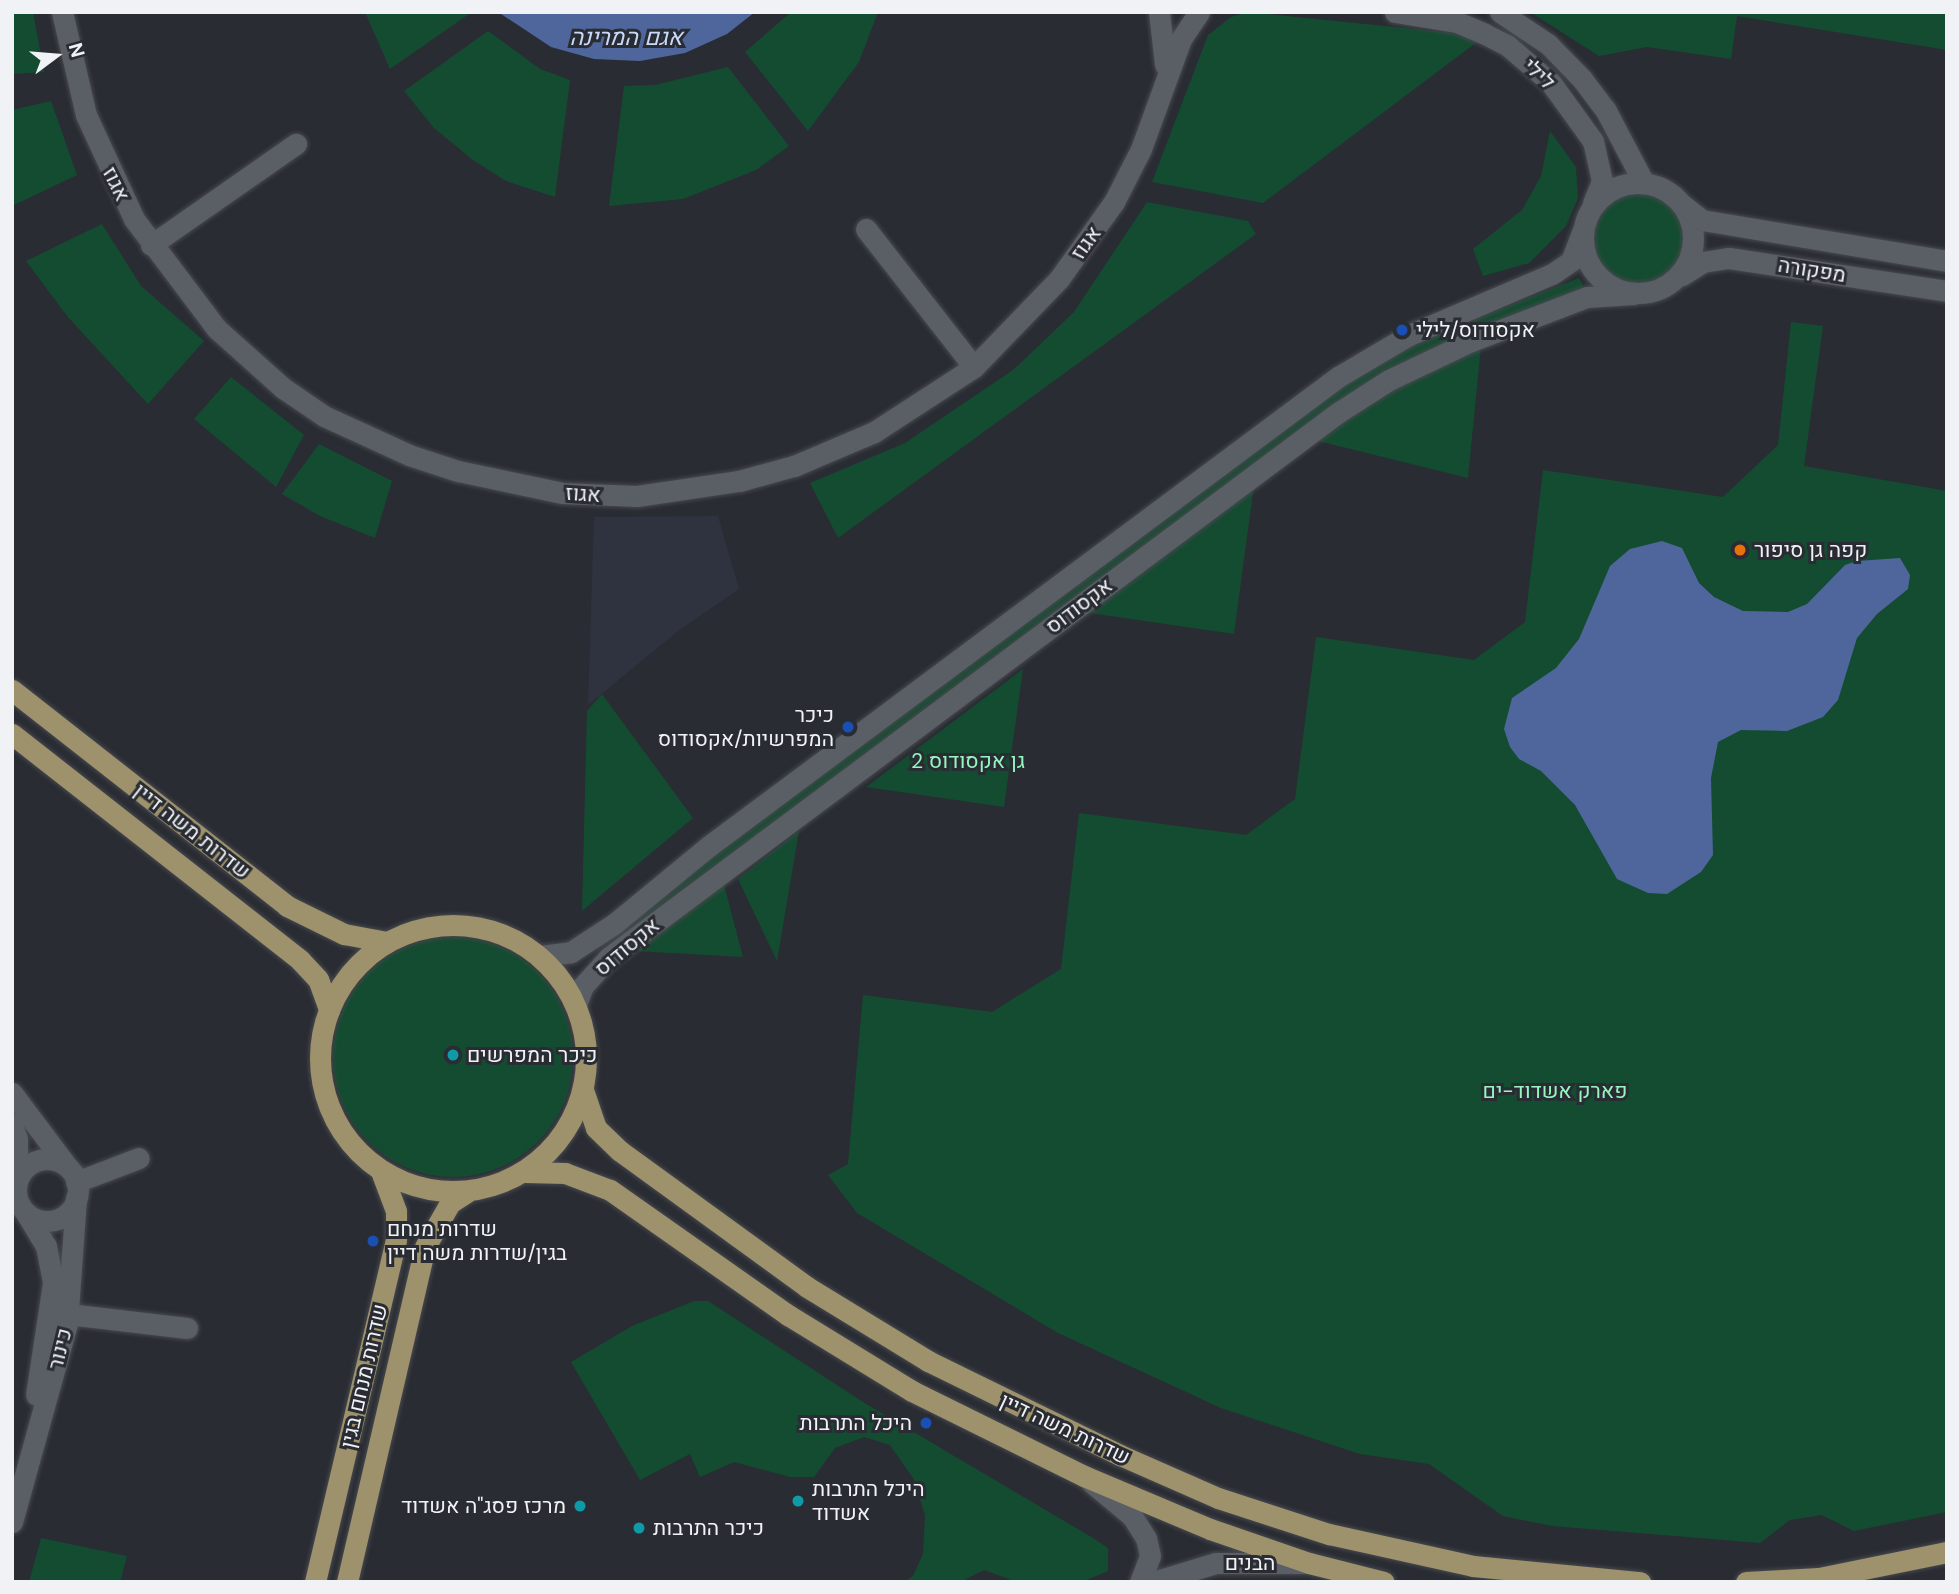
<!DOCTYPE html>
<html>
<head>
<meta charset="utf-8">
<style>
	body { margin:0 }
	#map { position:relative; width:1959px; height:1594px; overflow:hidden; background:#292c32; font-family:"DM Sans",Heebo,sans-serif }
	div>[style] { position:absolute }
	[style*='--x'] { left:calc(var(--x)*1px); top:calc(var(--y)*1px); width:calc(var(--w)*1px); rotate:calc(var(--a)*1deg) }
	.built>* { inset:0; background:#2e333f }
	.green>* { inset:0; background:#144c31 }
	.round { border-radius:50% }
	.water>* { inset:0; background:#4e669b }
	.roads { filter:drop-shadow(0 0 2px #47494f) drop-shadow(0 0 2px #47494f) }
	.minor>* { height:21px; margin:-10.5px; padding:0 10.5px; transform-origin:10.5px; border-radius:10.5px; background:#5a5e65 }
	.minor>.ring { margin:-10.5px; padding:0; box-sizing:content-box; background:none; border:21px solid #5a5e65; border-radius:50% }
	.major>* { height:21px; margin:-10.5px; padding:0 10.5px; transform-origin:10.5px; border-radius:10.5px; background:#9e926c }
	.major>.ring { margin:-10.5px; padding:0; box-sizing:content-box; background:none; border:21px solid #9e926c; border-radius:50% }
	.dots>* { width:19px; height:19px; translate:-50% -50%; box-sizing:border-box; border:4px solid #292c32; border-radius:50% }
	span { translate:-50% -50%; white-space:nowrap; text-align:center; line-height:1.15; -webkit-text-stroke:6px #292c32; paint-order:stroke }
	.street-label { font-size:21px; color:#f0f2f6 }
	.poi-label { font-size:21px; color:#f0f2f6 }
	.left { translate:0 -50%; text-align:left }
	.right { translate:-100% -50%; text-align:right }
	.park-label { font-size:21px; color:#95f6c0 }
	.water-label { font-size:23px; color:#c9d9f9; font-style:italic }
	.frame { position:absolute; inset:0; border:14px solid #f0f2f6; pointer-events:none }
	.north { position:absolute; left:21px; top:21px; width:70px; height:70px; -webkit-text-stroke:5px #292c32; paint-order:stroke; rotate:74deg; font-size:19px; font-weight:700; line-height:28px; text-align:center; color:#f0f2f6 }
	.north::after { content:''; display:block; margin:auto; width:24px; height:32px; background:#f0f2f6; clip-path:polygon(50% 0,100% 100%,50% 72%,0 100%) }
</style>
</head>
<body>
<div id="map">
	<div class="built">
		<i style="clip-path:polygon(718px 516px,739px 589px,678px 631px,588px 705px,594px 517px)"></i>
	</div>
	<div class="green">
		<i style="clip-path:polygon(12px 12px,33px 12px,44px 72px,12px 74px)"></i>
		<i style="clip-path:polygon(365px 12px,467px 12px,469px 14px,390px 69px)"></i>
		<i style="clip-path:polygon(791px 12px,878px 12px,859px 62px,808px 131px,745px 52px)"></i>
		<i style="clip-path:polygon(1248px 12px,1453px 33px,1477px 42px,1263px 203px,1152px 182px,1208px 35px,1231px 17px)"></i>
		<i style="clip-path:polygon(1530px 12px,1947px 12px,1947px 50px,1737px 16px,1731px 59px,1647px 47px,1599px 56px)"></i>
		<i style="clip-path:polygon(488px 31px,540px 69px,570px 80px,555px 197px,506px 181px,473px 160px,434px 128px,404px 91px)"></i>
		<i style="clip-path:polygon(728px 67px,789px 146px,756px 170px,683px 199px,609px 206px,624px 86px,655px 85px)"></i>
		<i style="clip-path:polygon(51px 101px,77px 175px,12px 206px,12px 110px)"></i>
		<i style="clip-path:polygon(1550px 131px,1576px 167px,1578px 198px,1566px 226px,1529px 263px,1483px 276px,1473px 249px,1522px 210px,1541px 176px)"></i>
		<i class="round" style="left:1592px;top:193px;width:92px;height:92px"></i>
		<i style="clip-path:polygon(1147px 202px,1248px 221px,1256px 234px,838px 538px,810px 483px,905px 443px,1013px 370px,1074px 312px)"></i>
		<i style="clip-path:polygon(102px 224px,141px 286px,204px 341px,148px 404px,67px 316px,26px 261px)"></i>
		<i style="clip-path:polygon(1579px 278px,1584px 287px,1420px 358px,617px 940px,612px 935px,695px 863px,1341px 386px,1412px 344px)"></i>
		<i style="clip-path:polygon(1791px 322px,1823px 326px,1804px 466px,1947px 491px,1947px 1512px,1854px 1531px,1822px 1515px,1790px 1520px,1760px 1543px,1552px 1526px,1503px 1516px,1429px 1464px,1360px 1454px,1221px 1408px,1058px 1333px,857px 1213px,828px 1175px,848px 1164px,863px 995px,992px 1012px,1061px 969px,1079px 813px,1246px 835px,1295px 799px,1316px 637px,1474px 660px,1525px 622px,1543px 470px,1723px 497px,1778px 445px)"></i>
		<i style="clip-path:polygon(1481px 346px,1468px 478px,1318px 441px,1385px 389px)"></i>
		<i style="clip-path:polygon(231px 377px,304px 435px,276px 487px,194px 419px)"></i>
		<i style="clip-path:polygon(319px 444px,392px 481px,375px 538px,320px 516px,282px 494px)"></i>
		<i style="clip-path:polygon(1254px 485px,1234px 634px,1083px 612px)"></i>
		<i style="clip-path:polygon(1023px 669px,1004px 807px,866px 787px)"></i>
		<i style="clip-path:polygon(602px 694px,693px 818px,582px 911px,587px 711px)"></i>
		<i style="clip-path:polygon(799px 831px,777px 961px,738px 879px)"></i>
		<i style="clip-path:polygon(724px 885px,743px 957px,634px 951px)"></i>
		<i class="round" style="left:333px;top:937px;width:240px;height:240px"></i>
		<i style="clip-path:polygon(694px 1301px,708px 1301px,863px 1402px,1093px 1538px,1108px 1548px,1108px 1571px,1082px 1582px,1017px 1582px,984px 1570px,960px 1582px,904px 1582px,913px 1576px,923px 1554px,925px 1515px,913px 1478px,890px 1445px,864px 1437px,835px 1448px,814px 1477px,790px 1477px,734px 1462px,700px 1477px,690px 1454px,640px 1480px,571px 1362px,632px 1326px)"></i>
		<i style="clip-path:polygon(41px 1538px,127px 1556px,120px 1582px,29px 1582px)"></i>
	</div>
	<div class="water">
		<i style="clip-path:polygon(498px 12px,755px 12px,727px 34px,685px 53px,640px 61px,594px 59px,551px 47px)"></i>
		<i style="clip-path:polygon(1662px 541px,1682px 548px,1699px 583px,1714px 597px,1743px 611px,1788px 612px,1807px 604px,1845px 565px,1857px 561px,1900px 558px,1910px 575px,1908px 589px,1877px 614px,1857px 638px,1838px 700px,1823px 717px,1787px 731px,1741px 730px,1718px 742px,1711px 778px,1713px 855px,1701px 872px,1667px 894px,1648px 893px,1617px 879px,1575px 805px,1541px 771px,1519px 759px,1510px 747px,1504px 729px,1512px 698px,1556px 668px,1579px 639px,1610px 566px,1630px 549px)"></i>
	</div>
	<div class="roads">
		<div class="minor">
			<i style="--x:62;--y:12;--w:106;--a:76.9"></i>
			<i style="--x:86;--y:115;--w:115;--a:65.2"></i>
			<i style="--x:134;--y:219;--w:138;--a:53"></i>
			<i style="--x:217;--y:329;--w:89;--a:41.8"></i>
			<i style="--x:283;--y:388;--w:50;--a:34.3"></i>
			<i style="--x:324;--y:416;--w:94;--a:24.6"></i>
			<i style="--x:409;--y:455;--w:52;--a:18.1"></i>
			<i style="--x:458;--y:471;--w:106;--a:11.9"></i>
			<i style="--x:562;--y:493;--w:75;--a:2.3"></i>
			<i style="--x:637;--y:496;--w:103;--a:-8.4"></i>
			<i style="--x:739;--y:481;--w:57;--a:-15.3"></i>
			<i style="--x:794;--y:466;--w:87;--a:-23"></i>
			<i style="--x:874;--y:432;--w:119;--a:-33"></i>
			<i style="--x:974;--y:367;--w:122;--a:-46"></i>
			<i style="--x:1059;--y:279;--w:95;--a:-54.5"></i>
			<i style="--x:1114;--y:202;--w:59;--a:-63"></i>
			<i style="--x:1141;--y:149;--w:117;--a:-70"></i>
			<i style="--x:1181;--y:39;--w:32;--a:-56"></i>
			<i style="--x:1159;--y:12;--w:53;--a:83.5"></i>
			<i style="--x:1395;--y:12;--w:63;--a:9.2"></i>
			<i style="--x:1457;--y:22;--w:30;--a:23"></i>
			<i style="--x:1485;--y:34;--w:25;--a:27"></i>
			<i style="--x:1507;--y:45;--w:58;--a:40.8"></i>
			<i style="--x:1551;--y:83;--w:72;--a:54.1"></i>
			<i style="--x:1593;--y:141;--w:41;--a:77.3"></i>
			<i style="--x:1602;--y:181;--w:24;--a:112"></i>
			<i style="--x:1500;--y:12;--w:58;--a:33.7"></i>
			<i style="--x:1548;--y:44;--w:49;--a:45.8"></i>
			<i style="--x:1582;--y:79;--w:38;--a:53"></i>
			<i style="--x:1605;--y:109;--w:84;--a:62.2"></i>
			<i class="ring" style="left:1583px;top:183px;width:89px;height:89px"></i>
			<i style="--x:1684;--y:206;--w:23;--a:38"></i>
			<i style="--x:1702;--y:220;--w:248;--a:9.5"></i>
			<i style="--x:866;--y:229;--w:175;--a:52"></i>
			<i style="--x:151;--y:245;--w:177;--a:-34.9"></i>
			<i style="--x:1682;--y:275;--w:25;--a:-32"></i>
			<i style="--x:1703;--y:262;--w:26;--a:-9"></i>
			<i style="--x:1729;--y:258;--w:220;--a:8.6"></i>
			<i style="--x:540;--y:956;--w:31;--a:-7"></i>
			<i style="--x:571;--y:952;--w:51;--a:-33.1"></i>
			<i style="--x:614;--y:924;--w:123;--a:-39.4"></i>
			<i style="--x:709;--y:846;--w:785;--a:-36.71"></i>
			<i style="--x:1338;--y:377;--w:82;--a:-30.6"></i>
			<i style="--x:1409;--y:335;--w:155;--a:-23.1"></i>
			<i style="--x:1552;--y:274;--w:23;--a:-34"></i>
			<i style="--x:1571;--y:261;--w:33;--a:-69"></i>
			<i style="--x:576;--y:1005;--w:20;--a:-70"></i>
			<i style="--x:583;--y:986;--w:38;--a:-48"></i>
			<i style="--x:608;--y:958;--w:912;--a:-36.76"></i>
			<i style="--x:1339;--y:412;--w:59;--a:-32.6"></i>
			<i style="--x:1389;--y:380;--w:89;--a:-25.4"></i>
			<i style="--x:1469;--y:342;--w:126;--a:-20.9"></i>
			<i style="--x:1587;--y:297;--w:47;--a:-3.7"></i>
			<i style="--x:12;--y:1093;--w:90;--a:53.1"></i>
			<i style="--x:12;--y:1124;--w:16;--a:72"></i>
			<i style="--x:17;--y:1139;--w:41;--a:90"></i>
			<i class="ring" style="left:16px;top:1159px;width:41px;height:41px"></i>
			<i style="--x:76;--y:1182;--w:67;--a:-20.9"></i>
			<i style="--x:26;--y:1213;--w:39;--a:59"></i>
			<i style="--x:46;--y:1246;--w:38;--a:79"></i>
			<i style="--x:53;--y:1283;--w:113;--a:98.6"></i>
			<i style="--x:68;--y:1314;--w:120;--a:6.7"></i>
			<i style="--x:1091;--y:1482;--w:53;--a:39.7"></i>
			<i style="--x:1132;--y:1516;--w:26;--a:58"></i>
			<i style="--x:1146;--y:1538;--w:18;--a:77"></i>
			<i style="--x:1150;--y:1556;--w:28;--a:111"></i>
			<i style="--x:12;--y:1522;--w:205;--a:-74.5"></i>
			<i style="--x:67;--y:1324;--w:127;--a:-85.9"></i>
			<i style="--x:1153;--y:1582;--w:66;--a:-16.8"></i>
			<i style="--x:1216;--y:1563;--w:89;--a:0"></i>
		</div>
		<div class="major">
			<i style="--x:12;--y:690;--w:350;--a:38.1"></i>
			<i style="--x:287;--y:906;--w:64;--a:26.2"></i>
			<i style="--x:344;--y:934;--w:44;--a:10.5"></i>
			<i style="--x:12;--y:734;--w:366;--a:38.1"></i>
			<i style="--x:300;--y:960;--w:26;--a:47"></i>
			<i style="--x:318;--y:979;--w:33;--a:70"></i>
			<i class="ring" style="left:320px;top:925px;width:245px;height:245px"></i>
			<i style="--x:583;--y:1090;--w:40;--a:71.1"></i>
			<i style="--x:596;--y:1128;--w:33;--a:44"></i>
			<i style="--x:620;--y:1151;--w:231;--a:36"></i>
			<i style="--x:807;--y:1287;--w:142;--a:31.4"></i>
			<i style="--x:928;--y:1361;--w:214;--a:26.1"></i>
			<i style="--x:1120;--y:1455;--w:107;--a:23.7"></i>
			<i style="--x:1218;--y:1498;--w:117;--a:18"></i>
			<i style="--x:1329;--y:1534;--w:148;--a:12.5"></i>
			<i style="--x:1473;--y:1566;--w:168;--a:5.5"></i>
			<i style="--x:525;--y:1172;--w:40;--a:1.4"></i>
			<i style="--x:565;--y:1173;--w:48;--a:20.7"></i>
			<i style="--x:610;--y:1190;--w:218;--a:35.1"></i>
			<i style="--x:788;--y:1315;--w:145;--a:31.5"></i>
			<i style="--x:912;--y:1391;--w:192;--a:26.3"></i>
			<i style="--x:1084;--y:1476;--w:137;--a:22.8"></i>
			<i style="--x:1210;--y:1529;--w:105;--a:19"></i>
			<i style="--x:1309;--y:1563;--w:77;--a:14.2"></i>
			<i style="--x:315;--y:1582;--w:351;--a:-76.7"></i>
			<i style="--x:396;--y:1240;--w:29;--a:-90"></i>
			<i style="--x:396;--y:1211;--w:43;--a:-110.6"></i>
			<i style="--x:347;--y:1582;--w:344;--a:-76.9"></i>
			<i style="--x:425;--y:1247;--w:51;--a:-60.4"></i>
			<i style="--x:450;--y:1203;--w:20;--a:-33"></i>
			<i style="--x:1746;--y:1582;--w:73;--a:-3.1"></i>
			<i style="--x:1819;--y:1578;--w:131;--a:-11.5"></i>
		</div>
	</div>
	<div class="dots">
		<i style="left:1402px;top:330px;background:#1a4fb4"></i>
		<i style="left:1740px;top:550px;background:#e8710a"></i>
		<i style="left:848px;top:727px;background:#1a4fb4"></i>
		<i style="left:453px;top:1055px;background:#0f9aa8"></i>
		<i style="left:373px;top:1241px;background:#1a4fb4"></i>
		<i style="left:926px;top:1423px;background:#1a4fb4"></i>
		<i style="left:798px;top:1501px;background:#0f9aa8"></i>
		<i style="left:580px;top:1506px;background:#0f9aa8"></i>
		<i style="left:639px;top:1528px;background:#0f9aa8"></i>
	</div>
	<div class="street-label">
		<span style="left:1539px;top:74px;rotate:43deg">לילי</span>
		<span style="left:116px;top:184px;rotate:64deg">אגוז</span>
		<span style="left:1086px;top:243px;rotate:-54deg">אגוז</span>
		<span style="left:1812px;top:270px;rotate:9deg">מפקורה</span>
		<span style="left:583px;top:494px;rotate:4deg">אגוז</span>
		<span style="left:1079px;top:606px;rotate:-37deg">אקסודוס</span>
		<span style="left:192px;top:831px;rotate:38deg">שדרות משה דיין</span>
		<span style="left:627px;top:947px;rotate:-40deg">אקסודוס</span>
		<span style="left:60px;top:1349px;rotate:-76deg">כינור</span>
		<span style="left:364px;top:1376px;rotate:-77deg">שדרות מנחם בגין</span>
		<span style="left:1065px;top:1429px;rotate:25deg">שדרות משה דיין</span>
		<span style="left:1250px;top:1563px">הבנים</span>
	</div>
	<div class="poi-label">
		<span class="left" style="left:1416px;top:330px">אקסודוס/לילי</span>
		<span class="left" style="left:1754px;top:550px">קפה גן סיפור</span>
		<span class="right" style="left:834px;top:727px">כיכר<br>המפרשיות/אקסודוס</span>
		<span class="left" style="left:467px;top:1055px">כיכר המפרשים</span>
		<span class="left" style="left:387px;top:1241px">שדרות מנחם<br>בגין/שדרות משה דיין</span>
		<span class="right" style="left:912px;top:1423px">היכל התרבות</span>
		<span class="left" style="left:812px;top:1501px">היכל התרבות<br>אשדוד</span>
		<span class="right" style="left:566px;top:1506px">מרכז פסג"ה אשדוד</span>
		<span class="left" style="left:653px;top:1528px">כיכר התרבות</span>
	</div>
	<div class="park-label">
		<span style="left:968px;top:761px">גן אקסודוס 2</span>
		<span style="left:1555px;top:1091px">פארק אשדוד-ים</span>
	</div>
	<div class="water-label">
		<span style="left:626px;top:37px">אגם המרינה</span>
	</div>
	<div class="frame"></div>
	<div class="north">N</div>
</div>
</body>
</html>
